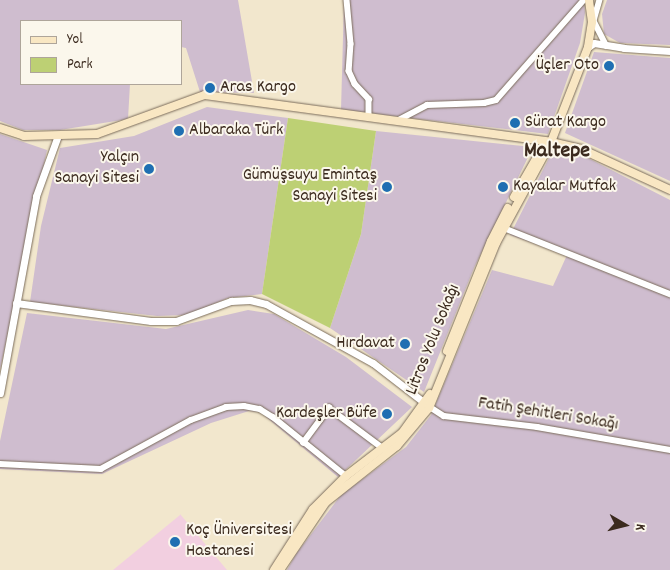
<!DOCTYPE html>
<html>
<head>
<meta charset="utf-8">
<style>
	body { margin:0 }
	#map { position:relative; width:670px; height:570px; overflow:hidden; background:#f2e7cd; font-family:Dekko,sans-serif }
	div>[style] { position:absolute }
	[style*='--x'] { left:calc(var(--x)*1px); top:calc(var(--y)*1px); width:calc(var(--w)*1px); rotate:calc(var(--a)*1deg) }
	.built>* { inset:0; background:#f2cfe0 }
	.industrial>* { inset:0; background:#cfbdcf }
	.green>* { inset:0; background:#bdd074 }
	.roads { filter:drop-shadow(0 0 1px #7b6c5b) drop-shadow(0 0 1px #7b6c5b) }
	.minor>* { height:5.5px; margin:-2.75px; padding:0 2.75px; transform-origin:2.75px; border-radius:2.75px; background:#fff }
	.tertiary>* { height:7px; margin:-3.5px; padding:0 3.5px; transform-origin:3.5px; border-radius:3.5px; background:#fff }
	.secondary>* { height:8px; margin:-4px; padding:0 4px; transform-origin:4px; border-radius:4px; background:#f9e7c3 }
	.dots>* { width:14px; height:14px; translate:-50% -50%; box-sizing:border-box; border:2px solid #fbf7ec; border-radius:50% }
	span { translate:-50% -50%; white-space:nowrap; text-align:center; line-height:1.15; -webkit-text-stroke:4px #fbf7ec; paint-order:stroke }
	.poi-label { font-size:18px; color:#3b2a1e }
	.right { translate:-100% -50%; text-align:right }
	.left { translate:0 -50%; text-align:left }
	.street-label { font-size:18px; color:#3b2a1e }
	.district-label { font-size:22px; color:#3b2a1e; font-weight:700 }
	.legend { position:absolute; left:20px; top:20px; width:162px; height:65px; box-sizing:border-box; background:#fbf7ec; border:1px solid #aea59a; margin:0; padding:6px 9px; list-style:none; font-size:15px; color:#3b2a1e }
	.legend li { display:flex; align-items:center; gap:10px; height:25px }
	.legend b { width:25px; border:1px solid #aea59a }
	.north { position:absolute; left:600px; top:500px; width:50px; height:50px; -webkit-text-stroke:4px #fbf7ec; paint-order:stroke; rotate:98deg; font-size:14px; font-weight:700; line-height:20px; text-align:center; color:#3b2a1e }
	.north::after { content:''; display:block; margin:auto; width:18px; height:22px; background:#3b2a1e; clip-path:polygon(50% 0,100% 100%,50% 72%,0 100%) }
</style>
</head>
<body>
<div id="map">
	<div class="built">
		<i style="clip-path:polygon(180px 514px,227px 570px,113px 570px,180px 515px)"></i>
	</div>
	<div class="industrial">
		<i style="clip-path:polygon(0 0,238px 0,254px 93px,200px 92px,186px 48px,181px 47px,181px 21px,21px 21px,21px 84px,130px 84px,128px 119px,60px 130px,23px 130px,0 121px)"></i>
		<i style="clip-path:polygon(344px 0,584px 0,585px 13px,580px 43px,548px 134px,341px 110px)"></i>
		<i style="clip-path:polygon(607px 0,670px 0,670px 45px,620px 43px,604px 34px,602px 14px)"></i>
		<i style="clip-path:polygon(594px 52px,670px 58px,670px 181px,565px 133px)"></i>
		<i style="clip-path:polygon(207px 107px,288px 118px,262px 294px,228px 298px,188px 315px,157px 316px,30px 302px,41px 226px,60px 148px,134px 136px)"></i>
		<i style="clip-path:polygon(376px 131px,533px 147px,474px 268px,424px 392px,330px 328px,361px 234px)"></i>
		<i style="clip-path:polygon(0 134px,47px 150px,0 370px)"></i>
		<i style="clip-path:polygon(554px 148px,586px 157px,670px 200px,670px 570px,287px 570px,296px 554px,341px 495px,406px 447px,431px 415px,492px 270px,553px 286px,567px 255px,510px 235px)"></i>
		<i style="clip-path:polygon(248px 310px,274px 314px,346px 357px,412px 407px,338px 477px,260px 412px,249px 411px,211px 423px,102px 474px,0 469px,0 441px,27px 313px,166px 329px)"></i>
	</div>
	<div class="green">
		<i style="clip-path:polygon(288px 118px,376px 131px,361px 234px,330px 328px,262px 294px)"></i>
	</div>
	<div class="roads">
		<div class="minor">
			<i style="--x:347;--y:0;--w:44;--a:84.8"></i>
			<i style="--x:351;--y:44;--w:27;--a:94"></i>
			<i style="--x:349;--y:71;--w:14;--a:65"></i>
			<i style="--x:355;--y:84;--w:21;--a:47"></i>
			<i style="--x:369;--y:99;--w:18;--a:90"></i>
			<i style="--x:600;--y:0;--w:22;--a:106"></i>
			<i style="--x:594;--y:21;--w:28;--a:63"></i>
			<i style="--x:397;--y:121;--w:34;--a:-28"></i>
			<i style="--x:427;--y:105;--w:57;--a:-2"></i>
			<i style="--x:484;--y:103;--w:12;--a:-14"></i>
			<i style="--x:496;--y:100;--w:133;--a:-48.7"></i>
			<i style="--x:504;--y:228;--w:179;--a:21.7"></i>
			<i style="--x:427;--y:405;--w:20;--a:33"></i>
			<i style="--x:444;--y:416;--w:94;--a:6.7"></i>
			<i style="--x:537;--y:427;--w:135;--a:9.8"></i>
			<i style="--x:303;--y:443;--w:44;--a:-53.4"></i>
			<i style="--x:329;--y:408;--w:69;--a:36.7"></i>
			<i style="--x:0;--y:464;--w:101;--a:2.8"></i>
			<i style="--x:101;--y:469;--w:102;--a:-28.6"></i>
			<i style="--x:191;--y:420;--w:37;--a:-20"></i>
			<i style="--x:226;--y:407;--w:18;--a:-3"></i>
			<i style="--x:244;--y:406;--w:16;--a:11"></i>
			<i style="--x:260;--y:409;--w:15;--a:32"></i>
			<i style="--x:273;--y:417;--w:94;--a:38.9"></i>
		</div>
		<div class="tertiary">
			<i style="--x:588;--y:47;--w:7;--a:-34"></i>
			<i style="--x:594;--y:43;--w:30;--a:9"></i>
			<i style="--x:624;--y:48;--w:46;--a:3.7"></i>
			<i style="--x:16;--y:303;--w:136;--a:7.6"></i>
			<i style="--x:151;--y:321;--w:25;--a:0"></i>
			<i style="--x:176;--y:321;--w:59;--a:-20"></i>
			<i style="--x:231;--y:301;--w:19;--a:-3"></i>
			<i style="--x:250;--y:300;--w:16;--a:14"></i>
			<i style="--x:266;--y:304;--w:122;--a:28.9"></i>
			<i style="--x:373;--y:363;--w:67;--a:37.7"></i>
			<i style="--x:0;--y:393;--w:200;--a:-79.6"></i>
			<i style="--x:36;--y:196;--w:62;--a:-70.1"></i>
		</div>
		<div class="secondary">
			<i style="--x:0;--y:128;--w:25;--a:18"></i>
			<i style="--x:24;--y:136;--w:73;--a:-1.6"></i>
			<i style="--x:97;--y:134;--w:115;--a:-19.9"></i>
			<i style="--x:205;--y:95;--w:349;--a:7.7"></i>
			<i style="--x:551;--y:142;--w:31;--a:13"></i>
			<i style="--x:581;--y:149;--w:98;--a:24.7"></i>
			<i style="--x:514;--y:197;--w:60;--a:-60"></i>
			<i style="--x:447;--y:351;--w:118;--a:-68.2"></i>
			<i style="--x:491;--y:241;--w:37;--a:-63"></i>
			<i style="--x:274;--y:570;--w:72;--a:-57.4"></i>
			<i style="--x:313;--y:509;--w:47;--a:-45"></i>
			<i style="--x:346;--y:476;--w:71;--a:-37.5"></i>
			<i style="--x:402;--y:433;--w:48;--a:-54.3"></i>
			<i style="--x:280;--y:570;--w:82;--a:-55.9"></i>
			<i style="--x:326;--y:502;--w:90;--a:-38.3"></i>
			<i style="--x:397;--y:446;--w:50;--a:-49.9"></i>
			<i style="--x:429;--y:408;--w:178;--a:-67.9"></i>
			<i style="--x:496;--y:243;--w:115;--a:-61.4"></i>
			<i style="--x:551;--y:142;--w:102;--a:-68.7"></i>
			<i style="--x:588;--y:47;--w:25;--a:-81"></i>
			<i style="--x:592;--y:22;--w:22;--a:-98"></i>
		</div>
	</div>
	<div class="dots">
		<i style="left:609px;top:66px;background:#1f6fb2"></i>
		<i style="left:210px;top:88px;background:#1f6fb2"></i>
		<i style="left:515px;top:123px;background:#1f6fb2"></i>
		<i style="left:179px;top:131px;background:#1f6fb2"></i>
		<i style="left:149px;top:169px;background:#1f6fb2"></i>
		<i style="left:387px;top:187px;background:#1f6fb2"></i>
		<i style="left:503px;top:187px;background:#1f6fb2"></i>
		<i style="left:405px;top:344px;background:#1f6fb2"></i>
		<i style="left:387px;top:414px;background:#1f6fb2"></i>
		<i style="left:175px;top:542px;background:#1f6fb2"></i>
	</div>
	<div class="poi-label">
		<span class="right" style="left:599px;top:66px">Üçler Oto</span>
		<span class="left" style="left:220px;top:88px">Aras Kargo</span>
		<span class="left" style="left:525px;top:123px">Sürat Kargo</span>
		<span class="left" style="left:189px;top:131px">Albaraka Türk</span>
		<span class="right" style="left:139px;top:169px">Yalçın<br>Sanayi Sitesi</span>
		<span class="right" style="left:377px;top:187px">Gümüşsuyu Emintaş<br>Sanayi Sitesi</span>
		<span class="left" style="left:513px;top:187px">Kayalar Mutfak</span>
		<span class="right" style="left:395px;top:344px">Hırdavat</span>
		<span class="right" style="left:377px;top:414px">Kardeşler Büfe</span>
		<span class="left" style="left:186px;top:542px">Koç Üniversitesi<br>Hastanesi</span>
	</div>
	<div class="street-label">
		<span style="left:434px;top:340px;rotate:-68deg">Litros Yolu Sokağı</span>
		<span style="left:548px;top:415px;rotate:9deg">Fatih Şehitleri Sokağı</span>
	</div>
	<div class="district-label">
		<span style="left:557px;top:152px">Maltepe</span>
	</div>
	<ul class="legend">
	<li><b style="height:6px;background:#f9e7c3"></b>Yol</li>
	<li><b style="height:14px;background:#bdd074"></b>Park</li>
	</ul>
	<div class="north">K</div>
</div>
</body>
</html>
